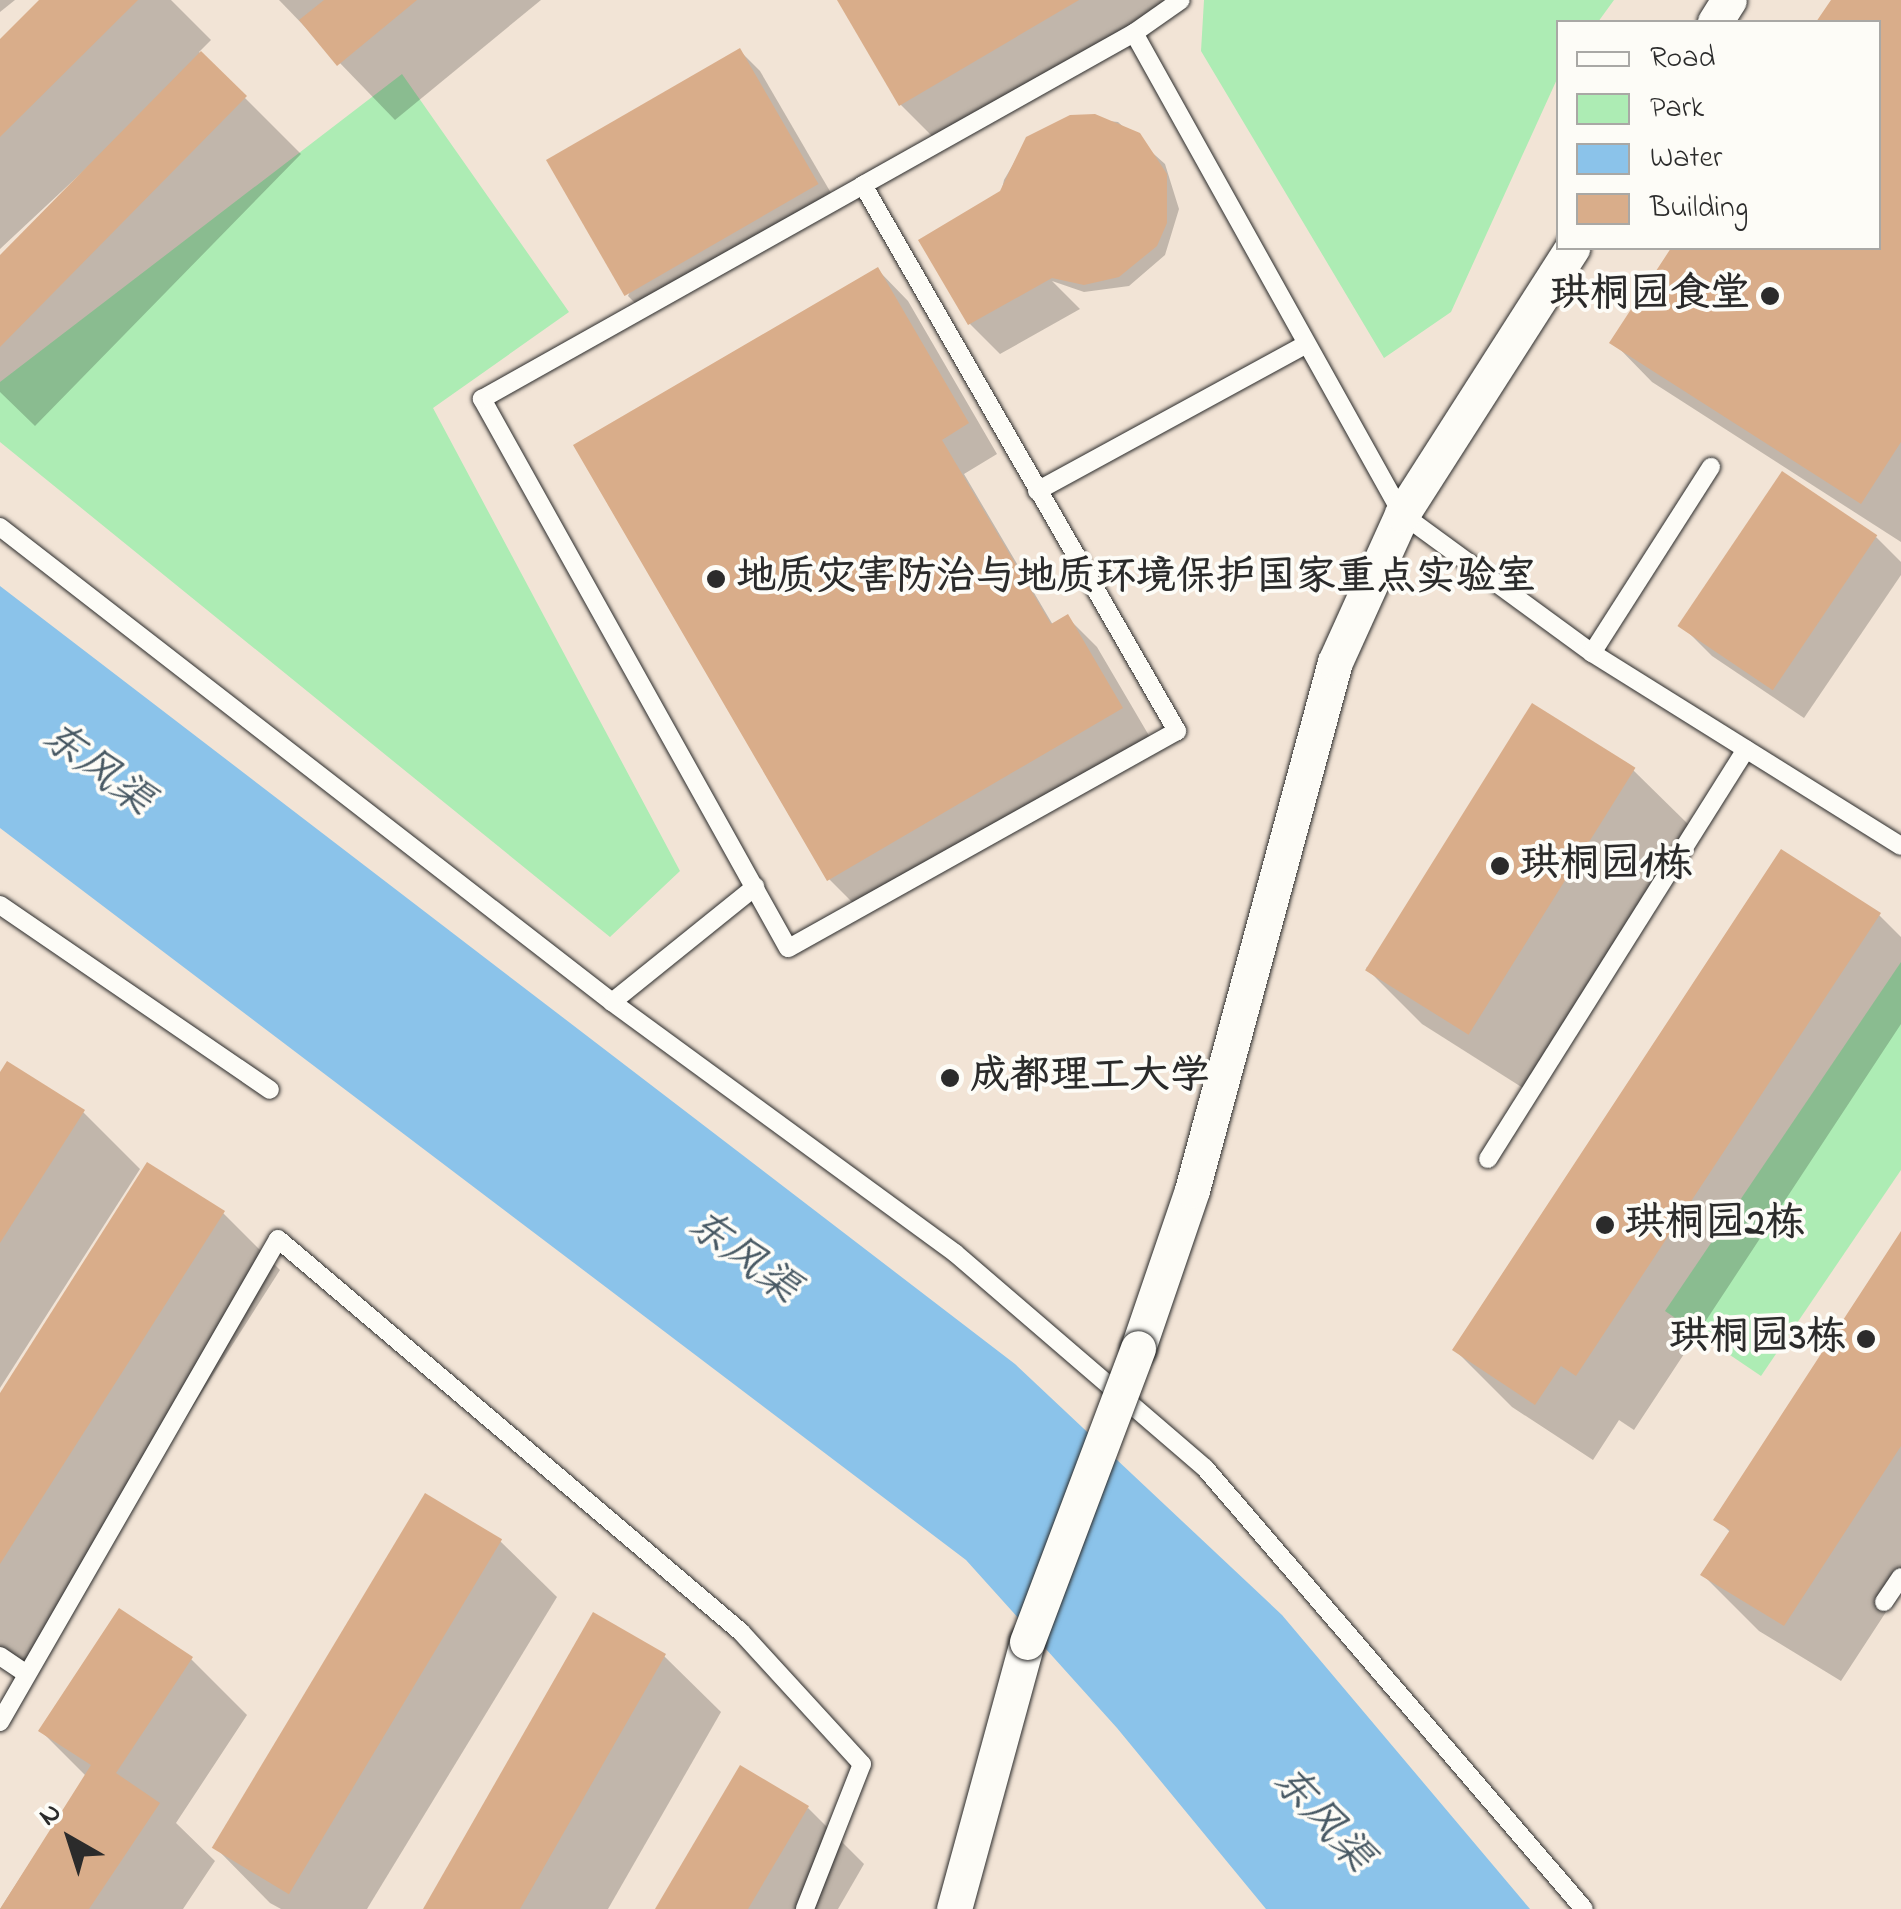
<!DOCTYPE html>
<html>
<head>
<meta charset="utf-8">
<style>
	body { margin:0 }
	#map { position:relative; width:1901px; height:1909px; overflow:hidden; background:#fdfcf7; font-family:"Indie Flower","LXGW WenKai TC",sans-serif }
	div>[style] { position:absolute }
	[style*='--x'] { left:calc(var(--x)*1px); top:calc(var(--y)*1px); width:calc(var(--w)*1px); rotate:calc(var(--a)*1deg) }
	.built>* { inset:0; background:#f2e4d6 }
	.green>* { inset:0; background:#adecb4 }
	.water>* { inset:0; background:#8bc3ea }
	.shadow>* { inset:0; background:#0003 }
	.building>* { inset:0; background:#d9ad8a; transform-origin:0 0 }
	.roads { filter:drop-shadow(0 0 2px #2b2b2b) drop-shadow(0 0 2px #2b2b2b) }
	.service>* { height:18px; margin:-9px; padding:0 9px; transform-origin:9px; border-radius:9px; background:#fdfcf7 }
	.minor>* { height:35px; margin:-17.5px; padding:0 17.5px; transform-origin:17.5px; border-radius:17.5px; background:#fdfcf7 }
	.bridges { filter:drop-shadow(0 0 2px #2b2b2b) drop-shadow(0 0 2px #2b2b2b) }
	.minor-bridge>* { height:35px; margin:-17.5px; padding:0 17.5px; transform-origin:17.5px; border-radius:17.5px; background:#fdfcf7 }
	.dots>* { width:28px; height:28px; translate:-50% -50%; box-sizing:border-box; border:5px solid #fdfcf7; border-radius:50% }
	span { translate:-50% -50%; white-space:nowrap; text-align:center; line-height:1.15; -webkit-text-stroke:8px #fdfcf7; paint-order:stroke }
	.poi-label { font-size:40px; color:#2b2b2b; font-weight:700 }
	.right { translate:-100% -50%; text-align:right }
	.left { translate:0 -50%; text-align:left }
	.water-label { font-size:42px; color:#485964; font-style:italic }
	.legend { position:absolute; left:1556px; top:20px; width:325px; height:230px; box-sizing:border-box; background:#fdfcf7; border:2px solid #a9a8a5; margin:0; padding:12px 18px; list-style:none; font-size:30px; color:#2b2b2b }
	.legend li { display:flex; align-items:center; gap:20px; height:50px }
	.legend b { width:50px; border:2px solid #a9a8a5 }
	.north { position:absolute; left:20px; top:1789px; width:100px; height:100px; -webkit-text-stroke:8px #fdfcf7; paint-order:stroke; rotate:321deg; font-size:28px; font-weight:700; line-height:40px; text-align:center; color:#2b2b2b }
	.north::after { content:''; display:block; margin:auto; width:35px; height:45px; background:#2b2b2b; clip-path:polygon(50% 0,100% 100%,50% 72%,0 100%) }
</style>
</head>
<body>
<div id="map">
	<div class="built">
		<i style="clip-path:polygon(evenodd,0 0,1901px 0,1901px 1909px,0 1909px,0 0,1558px 22px,1878px 22px,1878px 248px,1558px 248px,1558px 22px)"></i>
	</div>
	<div class="green">
		<i style="clip-path:polygon(1204px 0,1614px 0,1598px 22px,1558px 22px,1558px 77px,1451px 312px,1384px 358px,1201px 51px)"></i>
		<i style="clip-path:polygon(402px 74px,569px 312px,433px 408px,680px 871px,610px 937px,0 442px,0 382px)"></i>
		<i style="clip-path:polygon(1901px 962px,1901px 1170px,1761px 1376px,1665px 1311px)"></i>
	</div>
	<div class="water">
		<i style="clip-path:polygon(0 586px,1015px 1364px,1282px 1615px,1530px 1909px,1266px 1909px,1117px 1728px,966px 1560px,0 828px)"></i>
	</div>
	<div class="shadow">
		<i style="clip-path:polygon(0 0,15px 0,0 12px)"></i>
		<i style="clip-path:polygon(43px 0,171px 0,211px 40px,199px 52px,301px 154px,35px 426px,0 392px,0 259px,122px 135px,0 249px,0 42px)"></i>
		<i style="clip-path:polygon(279px 0,541px 0,395px 120px)"></i>
		<i style="clip-path:polygon(840px 0,1185px 0,941px 145px,901px 105px)"></i>
		<i style="clip-path:polygon(1834px 0,1901px 0,1901px 542px,1652px 382px,1613px 342px,1674px 248px,1878px 248px,1878px 22px,1819px 22px)"></i>
		<i style="clip-path:polygon(740px 51px,760px 71px,838px 205px,648px 316px,628px 296px)"></i>
		<i style="clip-path:polygon(1071px 117px,1118px 122px,1165px 164px,1179px 209px,1165px 255px,1129px 286px,1084px 292px,1052px 281px,1080px 309px,1000px 354px,970px 324px,1004px 180px,1028px 139px)"></i>
		<i style="clip-path:polygon(878px 270px,908px 301px,997px 454px,964px 474px,1053px 625px,1067px 617px,1097px 647px,1151px 739px,859px 909px,829px 879px)"></i>
		<i style="clip-path:polygon(1876px 537px,1901px 562px,1901px 575px,1804px 718px,1712px 656px,1681px 625px)"></i>
		<i style="clip-path:polygon(1633px 770px,1690px 826px,1523px 1088px,1422px 1024px,1366px 968px)"></i>
		<i style="clip-path:polygon(1879px 915px,1901px 937px,1901px 1024px,1634px 1430px,1619px 1420px,1593px 1460px,1512px 1407px,1455px 1350px)"></i>
		<i style="clip-path:polygon(0 1076px,83px 1112px,140px 1169px,0 1388px)"></i>
		<i style="clip-path:polygon(223px 1213px,280px 1270px,20px 1678px,0 1665px,0 1398px)"></i>
		<i style="clip-path:polygon(1901px 1236px,1901px 1589px,1841px 1681px,1759px 1631px,1703px 1575px,1731px 1533px,1717px 1519px)"></i>
		<i style="clip-path:polygon(500px 1541px,557px 1597px,367px 1909px,281px 1909px,270px 1903px,214px 1846px)"></i>
		<i style="clip-path:polygon(664px 1656px,721px 1712px,608px 1909px,426px 1909px)"></i>
		<i style="clip-path:polygon(191px 1659px,247px 1715px,176px 1823px,215px 1861px,183px 1909px,0 1909px,86px 1776px,41px 1731px)"></i>
		<i style="clip-path:polygon(808px 1808px,864px 1864px,838px 1909px,658px 1909px)"></i>
	</div>
	<div class="building">
		<i style="clip-path:polygon(39px 0,138px 0,0 137px,0 39px)"></i>
		<i style="clip-path:polygon(324px 0,417px 0,337px 66px,299px 20px)"></i>
		<i style="clip-path:polygon(837px 0,1079px 0,899px 106px)"></i>
		<i style="clip-path:polygon(1831px 0,1901px 0,1901px 442px,1861px 504px,1609px 343px,1671px 248px,1878px 248px,1878px 22px,1816px 22px)"></i>
		<i style="left:740px;top:48px;width:157px;height:224px;rotate:60deg"></i>
		<i style="clip-path:polygon(201px 51px,247px 96px,0 347px,0 255px)"></i>
		<i style="clip-path:polygon(1095px 114px,1140px 133px,1167px 174px,1167px 223px,1157px 246px,1119px 277px,1084px 285px,1052px 278px,968px 325px,918px 240px,1000px 191px,1026px 137px,1070px 115px)"></i>
		<i style="clip-path:polygon(878px 267px,969px 423px,942px 440px,1051px 624px,1068px 614px,1123px 708px,827px 881px,573px 445px)"></i>
		<i style="left:1782px;top:471px;width:115px;height:187px;rotate:34deg"></i>
		<i style="left:1532px;top:703px;width:122px;height:315px;rotate:32deg"></i>
		<i style="clip-path:polygon(1781px 849px,1881px 913px,1576px 1376px,1561px 1366px,1535px 1405px,1452px 1350px)"></i>
		<i style="clip-path:polygon(7px 1061px,85px 1110px,0 1243px,0 1072px)"></i>
		<i style="clip-path:polygon(147px 1162px,225px 1211px,0 1564px,0 1393px)"></i>
		<i style="clip-path:polygon(1901px 1231px,1901px 1446px,1784px 1626px,1700px 1575px,1730px 1530px,1713px 1520px)"></i>
		<i style="left:425px;top:1493px;width:90px;height:414px;rotate:31deg"></i>
		<i style="clip-path:polygon(119px 1608px,193px 1657px,116px 1773px,160px 1803px,89px 1909px,0 1909px,91px 1765px,38px 1731px)"></i>
		<i style="clip-path:polygon(593px 1612px,666px 1654px,520px 1909px,423px 1909px)"></i>
		<i style="clip-path:polygon(740px 1765px,809px 1806px,748px 1909px,655px 1909px)"></i>
	</div>
	<div class="roads">
		<div class="service">
			<i style="--x:1134;--y:33;--w:57;--a:-35.1"></i>
			<i style="--x:863;--y:185;--w:630;--a:60.1"></i>
			<i style="--x:1177;--y:731;--w:445;--a:150.8"></i>
			<i style="--x:788;--y:948;--w:629;--a:-119.13"></i>
			<i style="--x:482;--y:399;--w:437;--a:-29.3"></i>
			<i style="--x:863;--y:185;--w:311;--a:-29.3"></i>
			<i style="--x:1134;--y:33;--w:551;--a:60.87"></i>
			<i style="--x:1402;--y:514;--w:235;--a:36.2"></i>
			<i style="--x:1592;--y:653;--w:364;--a:32"></i>
			<i style="--x:1037;--y:491;--w:305;--a:-28.6"></i>
			<i style="--x:0;--y:527;--w:775;--a:37.82"></i>
			<i style="--x:612;--y:1002;--w:425;--a:36.2"></i>
			<i style="--x:955;--y:1253;--w:330;--a:40.7"></i>
			<i style="--x:1205;--y:1468;--w:581;--a:49.32"></i>
			<i style="--x:1592;--y:653;--w:221;--a:-57.4"></i>
			<i style="--x:0;--y:905;--w:327;--a:34.4"></i>
			<i style="--x:612;--y:1002;--w:184;--a:-38.8"></i>
			<i style="--x:1488;--y:1159;--w:484;--a:-57.8"></i>
			<i style="--x:1884;--y:1602;--w:30;--a:-56"></i>
			<i style="--x:0;--y:1656;--w:32;--a:34"></i>
			<i style="--x:0;--y:1722;--w:557;--a:-60.08"></i>
			<i style="--x:278;--y:1239;--w:607;--a:40.32"></i>
			<i style="--x:741;--y:1632;--w:179;--a:47.5"></i>
			<i style="--x:862;--y:1764;--w:156;--a:111.5"></i>
		</div>
		<div class="minor">
			<i style="--x:1715;--y:22;--w:26;--a:-58"></i>
			<i style="--x:1138;--y:1348;--w:167;--a:-71.1"></i>
			<i style="--x:1192;--y:1190;--w:547;--a:-74.85"></i>
			<i style="--x:1335;--y:662;--w:162;--a:-65.6"></i>
			<i style="--x:1402;--y:514;--w:316;--a:-57.4"></i>
			<i style="--x:954;--y:1909;--w:277;--a:-74.7"></i>
		</div>
	</div>
	<div class="bridges">
		<div class="minor-bridge">
			<i style="--x:1027;--y:1642;--w:314;--a:-69.3"></i>
		</div>
	</div>
	<div class="dots">
		<i style="left:1770px;top:296px;background:#2b2b2b"></i>
		<i style="left:716px;top:579px;background:#2b2b2b"></i>
		<i style="left:1500px;top:866px;background:#2b2b2b"></i>
		<i style="left:950px;top:1078px;background:#2b2b2b"></i>
		<i style="left:1605px;top:1225px;background:#2b2b2b"></i>
		<i style="left:1866px;top:1339px;background:#2b2b2b"></i>
	</div>
	<div class="poi-label">
		<span class="right" style="left:1750px;top:296px">珙桐园食堂</span>
		<span class="left" style="left:736px;top:579px">地质灾害防治与地质环境保护国家重点实验室</span>
		<span class="left" style="left:1520px;top:866px">珙桐园1栋</span>
		<span class="left" style="left:970px;top:1078px">成都理工大学</span>
		<span class="left" style="left:1625px;top:1225px">珙桐园2栋</span>
		<span class="right" style="left:1846px;top:1339px">珙桐园3栋</span>
	</div>
	<div class="water-label">
		<span style="left:96px;top:770px;rotate:37deg">东风渠</span>
		<span style="left:742px;top:1258px;rotate:37deg">东风渠</span>
		<span style="left:1321px;top:1820px;rotate:48deg">东风渠</span>
	</div>
	<ul class="legend">
	<li><b style="height:12px;background:#fdfcf7"></b>Road</li>
	<li><b style="height:28px;background:#adecb4"></b>Park</li>
	<li><b style="height:28px;background:#8bc3ea"></b>Water</li>
	<li><b style="height:28px;background:#d9ad8a"></b>Building</li>
	</ul>
	<div class="north">N</div>
</div>
</body>
</html>
